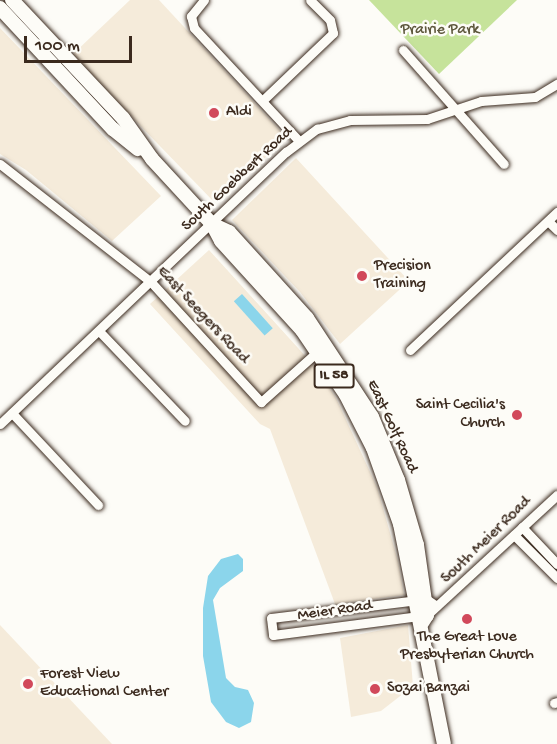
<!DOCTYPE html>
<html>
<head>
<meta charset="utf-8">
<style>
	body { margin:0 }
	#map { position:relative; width:557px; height:744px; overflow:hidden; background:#fdfcf7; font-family:"Gochi Hand",sans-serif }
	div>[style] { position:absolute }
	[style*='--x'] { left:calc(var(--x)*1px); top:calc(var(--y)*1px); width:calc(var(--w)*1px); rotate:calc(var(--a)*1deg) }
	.built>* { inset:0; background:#f5ebda }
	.green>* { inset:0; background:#c6e39b }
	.water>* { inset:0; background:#8bd5eb; transform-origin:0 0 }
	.roads { filter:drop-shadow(0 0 2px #3b2a1e) drop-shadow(0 0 2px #3b2a1e) }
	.minor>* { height:9px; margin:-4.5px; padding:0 4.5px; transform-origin:4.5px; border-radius:4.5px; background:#fdfcf7 }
	.primary>* { height:14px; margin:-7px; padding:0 7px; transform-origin:7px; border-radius:7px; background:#fdfcf7 }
	.dots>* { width:16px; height:16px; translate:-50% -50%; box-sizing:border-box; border:3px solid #fdfcf7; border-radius:50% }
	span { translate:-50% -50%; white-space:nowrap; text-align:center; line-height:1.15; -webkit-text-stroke:5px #fdfcf7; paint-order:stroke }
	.shield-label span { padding:2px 4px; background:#fdfcf7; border:2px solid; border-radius:4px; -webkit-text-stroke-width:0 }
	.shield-label { font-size:15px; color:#3b2a1e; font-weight:700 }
	.park-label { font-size:16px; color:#5e583d }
	.poi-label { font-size:16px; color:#3b2a1e }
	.left { translate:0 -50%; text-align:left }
	.right { translate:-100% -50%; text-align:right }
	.street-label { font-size:16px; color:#3b2a1e }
	.scale { position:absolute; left:24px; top:36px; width:108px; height:27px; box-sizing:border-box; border:3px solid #3b2a1e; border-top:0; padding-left:8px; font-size:18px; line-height:21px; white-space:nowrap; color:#3b2a1e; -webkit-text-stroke:4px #fdfcf7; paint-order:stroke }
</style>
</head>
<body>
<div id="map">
	<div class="built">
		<i style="clip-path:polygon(130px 0,159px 0,287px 138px,215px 203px,72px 55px)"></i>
		<i style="clip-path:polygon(0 28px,161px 196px,112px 241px,26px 170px,0 154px)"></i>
		<i style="clip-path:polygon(296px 158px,409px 281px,340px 344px,300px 292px,232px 220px)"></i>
		<i style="clip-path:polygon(209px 250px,318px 370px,336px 398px,377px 487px,398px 561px,404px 595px,335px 604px,270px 429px,260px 424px,150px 304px)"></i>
		<i style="clip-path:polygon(0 625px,112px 744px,0 744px)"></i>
		<i style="clip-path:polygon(408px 625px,413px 686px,381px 711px,351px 717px,340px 638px)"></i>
	</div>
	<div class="green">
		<i style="clip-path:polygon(369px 0,517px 0,439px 74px)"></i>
	</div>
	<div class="water">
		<i style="left:242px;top:294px;width:46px;height:11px;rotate:48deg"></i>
		<i style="clip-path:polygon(238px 554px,243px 559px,243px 571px,220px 588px,213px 600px,226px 678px,235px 687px,248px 690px,254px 703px,251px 722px,239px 728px,226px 722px,211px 702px,203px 656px,203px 608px,208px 576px,221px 559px)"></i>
	</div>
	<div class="roads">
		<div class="minor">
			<i style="--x:204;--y:0;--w:21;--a:129"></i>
			<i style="--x:191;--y:16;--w:12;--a:76"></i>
			<i style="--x:194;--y:28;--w:154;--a:47.1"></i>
			<i style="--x:403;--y:50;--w:152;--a:48.5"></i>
			<i style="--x:263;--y:100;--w:97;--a:-43.7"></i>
			<i style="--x:333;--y:33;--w:13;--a:-103"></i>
			<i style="--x:330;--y:20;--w:28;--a:-135"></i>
			<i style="--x:0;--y:164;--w:192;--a:38"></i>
			<i style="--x:151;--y:282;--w:163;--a:47.5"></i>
			<i style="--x:261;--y:402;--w:76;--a:-41.8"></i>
			<i style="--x:548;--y:221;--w:13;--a:45"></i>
			<i style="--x:99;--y:331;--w:124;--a:46.3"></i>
			<i style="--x:410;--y:350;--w:202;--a:-43.2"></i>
			<i style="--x:12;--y:413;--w:126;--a:46.9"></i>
			<i style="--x:0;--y:424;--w:395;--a:-43.6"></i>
			<i style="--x:286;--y:152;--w:39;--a:-37"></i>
			<i style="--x:317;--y:129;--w:34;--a:-15"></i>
			<i style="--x:350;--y:120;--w:77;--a:-0.7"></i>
			<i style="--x:427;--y:119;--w:57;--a:-18.4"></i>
			<i style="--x:481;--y:101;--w:54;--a:-4.2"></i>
			<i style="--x:535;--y:97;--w:26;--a:-31"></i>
			<i style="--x:522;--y:527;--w:51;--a:46.6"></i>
			<i style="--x:514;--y:535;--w:61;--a:45"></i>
			<i style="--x:435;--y:605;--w:11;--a:-146"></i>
			<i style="--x:426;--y:599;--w:156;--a:173"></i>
			<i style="--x:271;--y:618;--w:17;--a:83"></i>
			<i style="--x:273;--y:635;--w:155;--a:-7.4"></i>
			<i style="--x:427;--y:615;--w:177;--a:-42.7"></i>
			<i style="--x:554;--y:703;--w:3;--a:-18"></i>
		</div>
		<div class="primary">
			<i style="--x:12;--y:0;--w:162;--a:46.8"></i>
			<i style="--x:123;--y:118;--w:50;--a:54.7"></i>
			<i style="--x:152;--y:159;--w:88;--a:47.3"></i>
			<i style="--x:212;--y:224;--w:19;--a:62"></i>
			<i style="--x:221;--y:241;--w:120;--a:47.7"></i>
			<i style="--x:302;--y:330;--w:78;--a:55.9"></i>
			<i style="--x:346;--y:395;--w:59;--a:63"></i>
			<i style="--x:373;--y:448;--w:81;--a:70.4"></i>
			<i style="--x:400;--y:524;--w:224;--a:78.7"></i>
			<i style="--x:0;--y:8;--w:166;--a:47"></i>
			<i style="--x:113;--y:129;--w:32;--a:39"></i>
			<i style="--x:212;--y:224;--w:19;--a:25"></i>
			<i style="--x:229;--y:232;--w:116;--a:47.8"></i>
			<i style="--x:307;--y:318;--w:118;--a:56.7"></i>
			<i style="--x:372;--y:417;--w:68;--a:67.6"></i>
			<i style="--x:398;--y:480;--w:68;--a:73.7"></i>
			<i style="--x:417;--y:545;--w:71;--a:81.9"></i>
			<i style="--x:427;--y:615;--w:9;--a:122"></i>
		</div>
	</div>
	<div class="dots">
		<i style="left:214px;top:113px;background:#d1495b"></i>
		<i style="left:362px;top:276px;background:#d1495b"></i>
		<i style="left:517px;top:415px;background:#d1495b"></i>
		<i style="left:467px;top:619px;background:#d1495b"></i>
		<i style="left:28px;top:684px;background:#d1495b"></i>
		<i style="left:375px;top:689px;background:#d1495b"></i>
	</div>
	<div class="shield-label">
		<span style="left:334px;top:376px">IL 58</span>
	</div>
	<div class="park-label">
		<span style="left:440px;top:31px">Prairie Park</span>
	</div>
	<div class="poi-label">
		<span class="left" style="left:226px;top:113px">Aldi</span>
		<span class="left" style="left:374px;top:276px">Precision<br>Training</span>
		<span class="right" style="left:505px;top:415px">Saint Cecilia's<br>Church</span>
		<span style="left:467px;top:647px">The Great Love<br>Presbyterian Church</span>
		<span class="left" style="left:40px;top:684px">Forest View<br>Educational Center</span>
		<span class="left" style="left:387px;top:689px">Sozai Banzai</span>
	</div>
	<div class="street-label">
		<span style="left:238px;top:180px;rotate:-43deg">South Goebbert Road</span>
		<span style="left:202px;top:316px;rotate:47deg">East Seegers Road</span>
		<span style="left:391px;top:427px;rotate:65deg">East Golf Road</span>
		<span style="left:487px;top:541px;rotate:-44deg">South Meier Road</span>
		<span style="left:335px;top:612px;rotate:-8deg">Meier Road</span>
	</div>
	<div class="scale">100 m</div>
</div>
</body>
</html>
